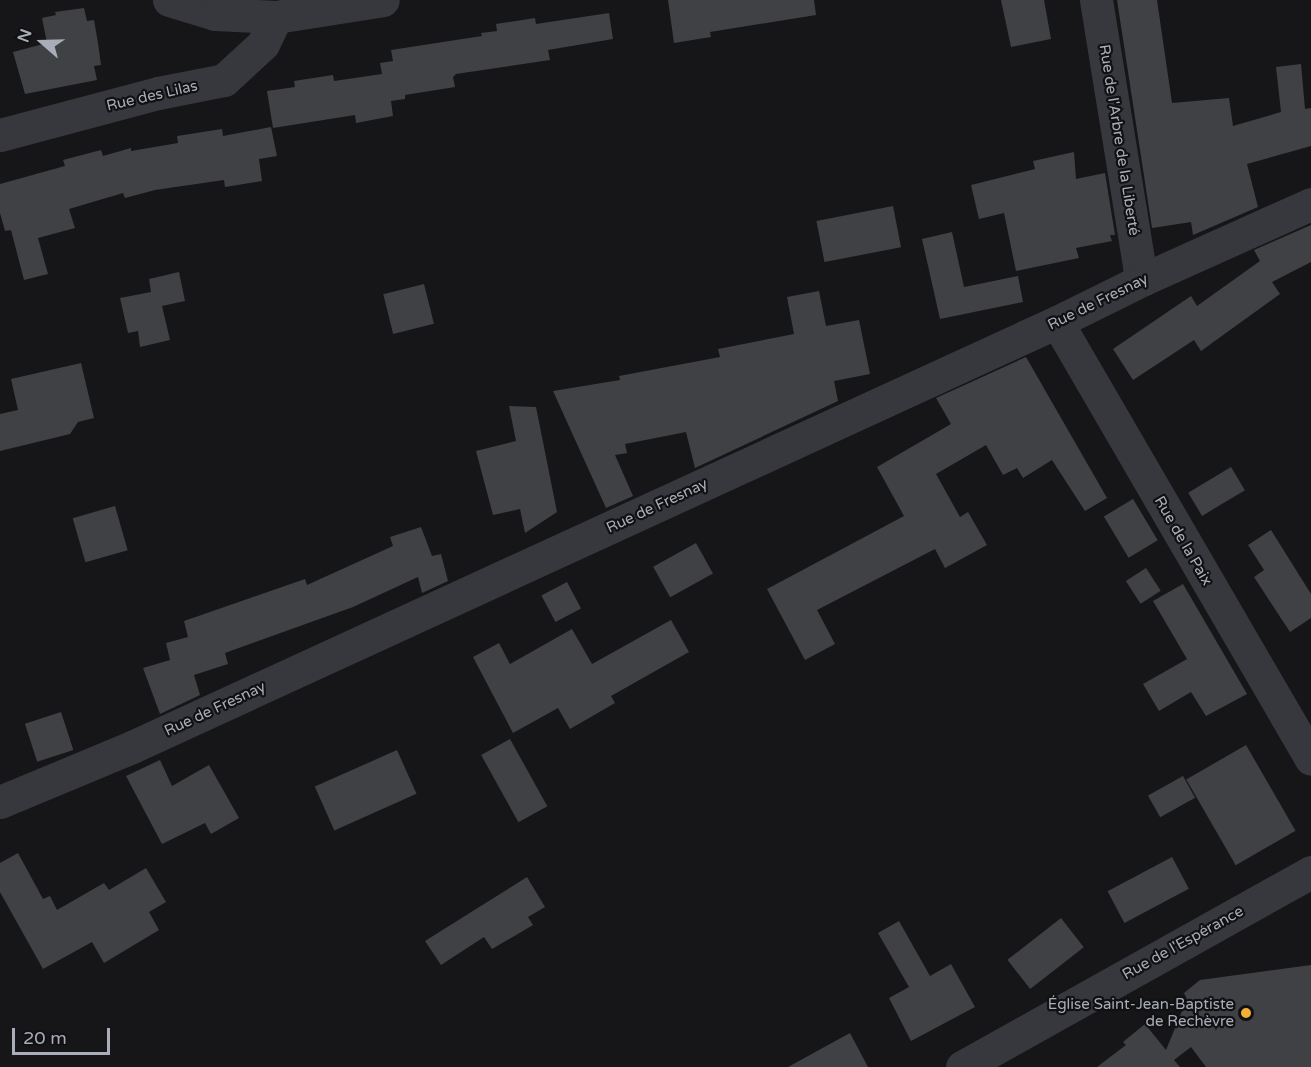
<!DOCTYPE html>
<html>
<head>
<meta charset="utf-8">
<style>
	body { margin:0 }
	#map { position:relative; width:1311px; height:1067px; overflow:hidden; background:#161618; font-family:"Varela Round",sans-serif }
	div>[style] { position:absolute }
	[style*='--x'] { left:calc(var(--x)*1px); top:calc(var(--y)*1px); width:calc(var(--w)*1px); rotate:calc(var(--a)*1deg) }
	.building>* { inset:0; background:#404145; transform-origin:0 0 }
	.minor>* { height:33px; margin:-16.5px; padding:0 16.5px; transform-origin:16.5px; border-radius:16.5px; background:#37383d }
	.dots>* { width:16px; height:16px; translate:-50% -50%; box-sizing:border-box; border:3px solid #111113; border-radius:50% }
	span { translate:-50% -50%; white-space:nowrap; text-align:center; line-height:1.15; -webkit-text-stroke:4.5px #111113; paint-order:stroke }
	.street-label { font-size:15px; color:#a8adb8 }
	.poi-label { font-size:15px; color:#a8adb8 }
	.right { translate:-100% -50%; text-align:right }
	.north { position:absolute; left:12px; top:12px; width:60px; height:60px; -webkit-text-stroke:4px #111113; paint-order:stroke; rotate:290deg; font-size:16px; font-weight:700; line-height:24px; text-align:center; color:#a8adb8 }
	.north::after { content:''; display:block; margin:auto; width:21px; height:27px; background:#a8adb8; clip-path:polygon(50% 0,100% 100%,50% 72%,0 100%) }
	.scale { position:absolute; left:12px; top:1028px; width:98px; height:27px; box-sizing:border-box; border:3px solid #a8adb8; border-top:0; padding-left:8px; font-size:18px; line-height:21px; white-space:nowrap; color:#a8adb8; -webkit-text-stroke:4px #111113; paint-order:stroke }
</style>
</head>
<body>
<div id="map">
	<div class="building">
		<i style="clip-path:polygon(668px 0,814px 0,816px 15px,710px 32px,711px 37px,674px 43px)"></i>
		<i style="clip-path:polygon(1001px 0,1044px 0,1051px 39px,1011px 47px)"></i>
		<i style="clip-path:polygon(1117px 0,1157px 0,1172px 103px,1229px 98px,1233px 126px,1281px 112px,1276px 67px,1301px 64px,1305px 109px,1311px 108px,1311px 146px,1247px 164px,1258px 207px,1193px 235px,1191px 222px,1152px 228px)"></i>
		<i style="clip-path:polygon(84px 8px,87px 21px,94px 20px,98px 43px,101px 65px,94px 66px,97px 80px,25px 94px,13px 52px,47px 43px,42px 18px,56px 15px,55px 12px)"></i>
		<i style="clip-path:polygon(609px 13px,613px 39px,548px 50px,550px 60px,456px 74px,453px 77px,455px 87px,405px 95px,405px 99px,391px 101px,393px 116px,356px 123px,355px 115px,273px 128px,267px 91px,295px 87px,294px 81px,333px 75px,334px 81px,382px 74px,380px 63px,393px 61px,391px 50px,482px 36px,481px 33px,497px 31px,496px 24px,535px 18px,536px 24px)"></i>
		<i style="clip-path:polygon(271px 127px,277px 156px,259px 159px,262px 181px,225px 187px,224px 180px,155px 190px,125px 198px,123px 193px,69px 209px,75px 228px,38px 238px,48px 274px,24px 280px,11px 230px,5px 231px,0 213px,0 184px,65px 166px,63px 160px,101px 150px,103px 156px,131px 148px,131px 151px,178px 143px,177px 136px,222px 129px,223px 136px)"></i>
		<i style="clip-path:polygon(1074px 152px,1076px 179px,1105px 173px,1115px 235px,1110px 235px,1112px 241px,1076px 248px,1079px 258px,1016px 271px,1004px 213px,979px 219px,971px 185px,1035px 169px,1033px 161px)"></i>
		<i style="left:893px;top:206px;width:42px;height:78px;rotate:79deg"></i>
		<i style="clip-path:polygon(1311px 225px,1311px 262px,1272px 282px,1280px 294px,1201px 351px,1194px 340px,1133px 380px,1113px 349px,1191px 296px,1197px 306px,1260px 261px,1254px 250px)"></i>
		<i style="clip-path:polygon(952px 232px,964px 287px,1018px 276px,1023px 302px,940px 319px,922px 239px)"></i>
		<i style="clip-path:polygon(179px 272px,185px 301px,162px 306px,170px 340px,140px 347px,138px 331px,128px 333px,120px 298px,151px 292px,149px 279px)"></i>
		<i style="left:424px;top:284px;width:41px;height:42px;rotate:76deg"></i>
		<i style="clip-path:polygon(819px 291px,826px 326px,859px 320px,870px 374px,834px 381px,838px 401px,695px 468px,686px 432px,625px 444px,627px 453px,615px 455px,633px 496px,606px 508px,553px 391px,620px 380px,619px 376px,720px 357px,718px 349px,794px 334px,787px 297px)"></i>
		<i style="clip-path:polygon(1026px 357px,1107px 498px,1085px 511px,1052px 460px,1023px 478px,1017px 468px,1003px 475px,986px 445px,936px 474px,960px 517px,968px 512px,987px 545px,945px 568px,935px 549px,817px 610px,835px 644px,805px 660px,767px 589px,904px 516px,877px 467px,951px 424px,936px 398px)"></i>
		<i style="clip-path:polygon(81px 363px,94px 418px,78px 422px,70px 434px,0 451px,0 414px,18px 410px,11px 379px)"></i>
		<i style="clip-path:polygon(509px 406px,536px 407px,557px 512px,525px 533px,520px 509px,493px 515px,476px 451px,516px 441px)"></i>
		<i style="left:1231px;top:467px;width:27px;height:50px;rotate:59deg"></i>
		<i style="left:1133px;top:499px;width:48px;height:34px;rotate:59deg"></i>
		<i style="left:115px;top:506px;width:46px;height:44px;rotate:74deg"></i>
		<i style="clip-path:polygon(421px 527px,432px 556px,441px 554px,448px 581px,422px 593px,418px 577px,353px 607px,225px 653px,228px 664px,194px 675px,200px 695px,160px 714px,143px 668px,170px 660px,166px 643px,188px 637px,184px 621px,305px 579px,307px 585px,393px 546px,390px 537px)"></i>
		<i style="clip-path:polygon(1271px 530px,1311px 594px,1311px 618px,1290px 632px,1254px 577px,1264px 570px,1248px 545px)"></i>
		<i style="left:696px;top:543px;width:35px;height:49px;rotate:61deg"></i>
		<i style="left:1146px;top:568px;width:27px;height:24px;rotate:57deg"></i>
		<i style="left:567px;top:582px;width:30px;height:29px;rotate:62deg"></i>
		<i style="clip-path:polygon(1183px 584px,1247px 694px,1206px 716px,1191px 692px,1159px 711px,1143px 684px,1187px 659px,1153px 601px)"></i>
		<i style="clip-path:polygon(671px 620px,689px 652px,611px 696px,615px 703px,570px 729px,558px 708px,513px 733px,473px 657px,499px 643px,510px 664px,572px 629px,592px 664px)"></i>
		<i style="left:61px;top:712px;width:40px;height:38px;rotate:72deg"></i>
		<i style="left:510px;top:739px;width:77px;height:33px;rotate:61deg"></i>
		<i style="left:1246px;top:745px;width:99px;height:69px;rotate:60deg"></i>
		<i style="left:397px;top:750px;width:48px;height:90px;rotate:66deg"></i>
		<i style="clip-path:polygon(160px 760px,172px 786px,209px 765px,239px 818px,211px 834px,205px 823px,162px 844px,126px 776px)"></i>
		<i style="left:1183px;top:776px;width:25px;height:40px;rotate:61deg"></i>
		<i style="clip-path:polygon(18px 853px,43px 899px,50px 896px,57px 910px,104px 883px,109px 890px,146px 868px,166px 902px,149px 912px,159px 930px,104px 963px,92px 942px,43px 969px,0 892px,0 863px)"></i>
		<i style="left:1172px;top:857px;width:36px;height:73px;rotate:62deg"></i>
		<i style="clip-path:polygon(527px 877px,545px 907px,528px 917px,533px 925px,492px 949px,484px 937px,441px 965px,425px 941px)"></i>
		<i style="left:1061px;top:918px;width:37px;height:68px;rotate:52deg"></i>
		<i style="clip-path:polygon(899px 921px,930px 976px,951px 964px,975px 1007px,911px 1041px,889px 998px,909px 987px,878px 933px)"></i>
		<i style="clip-path:polygon(1311px 965px,1311px 1067px,1206px 1067px,1191px 1047px,1174px 1060px,1180px 1067px,1097px 1067px,1126px 1045px,1123px 1042px,1145px 1024px,1166px 1050px,1187px 999px,1184px 993px,1200px 980px)"></i>
		<i style="clip-path:polygon(850px 1033px,868px 1067px,788px 1067px,839px 1039px)"></i>
	</div>
	<div class="minor">
		<i style="--x:169;--y:0;--w:48;--a:16.9"></i>
		<i style="--x:215;--y:14;--w:61;--a:2.8"></i>
		<i style="--x:276;--y:17;--w:108;--a:-9"></i>
		<i style="--x:1096;--y:0;--w:269;--a:80.8"></i>
		<i style="--x:1139;--y:266;--w:14;--a:69"></i>
		<i style="--x:0;--y:135;--w:163;--a:-14.9"></i>
		<i style="--x:158;--y:93;--w:67;--a:-11.1"></i>
		<i style="--x:224;--y:80;--w:53;--a:-42.7"></i>
		<i style="--x:263;--y:44;--w:30;--a:-64"></i>
		<i style="--x:1057;--y:322;--w:505;--a:59.83"></i>
		<i style="--x:0;--y:802;--w:143;--a:-22.6"></i>
		<i style="--x:132;--y:747;--w:1018;--a:-24.68"></i>
		<i style="--x:1057;--y:322;--w:97;--a:-26.3"></i>
		<i style="--x:1144;--y:279;--w:183;--a:-24.2"></i>
		<i style="--x:962;--y:1067;--w:400;--a:-29.2"></i>
	</div>
	<div class="dots">
		<i style="left:1246px;top:1013px;background:#f2b134"></i>
	</div>
	<div class="street-label">
		<span style="left:152px;top:96px;rotate:-13deg">Rue des Lilas</span>
		<span style="left:1119px;top:140px;rotate:81deg">Rue de l'Arbre de la Liberté</span>
		<span style="left:1098px;top:302px;rotate:-26deg">Rue de Fresnay</span>
		<span style="left:657px;top:506px;rotate:-25deg">Rue de Fresnay</span>
		<span style="left:1183px;top:541px;rotate:60deg">Rue de la Paix</span>
		<span style="left:215px;top:709px;rotate:-25deg">Rue de Fresnay</span>
		<span style="left:1183px;top:943px;rotate:-29deg">Rue de l'Espérance</span>
	</div>
	<div class="poi-label">
		<span class="right" style="left:1234px;top:1013px">Église Saint-Jean-Baptiste<br>de Rechèvre</span>
	</div>
	<div class="north">N</div>
	<div class="scale">20 m</div>
</div>
</body>
</html>
